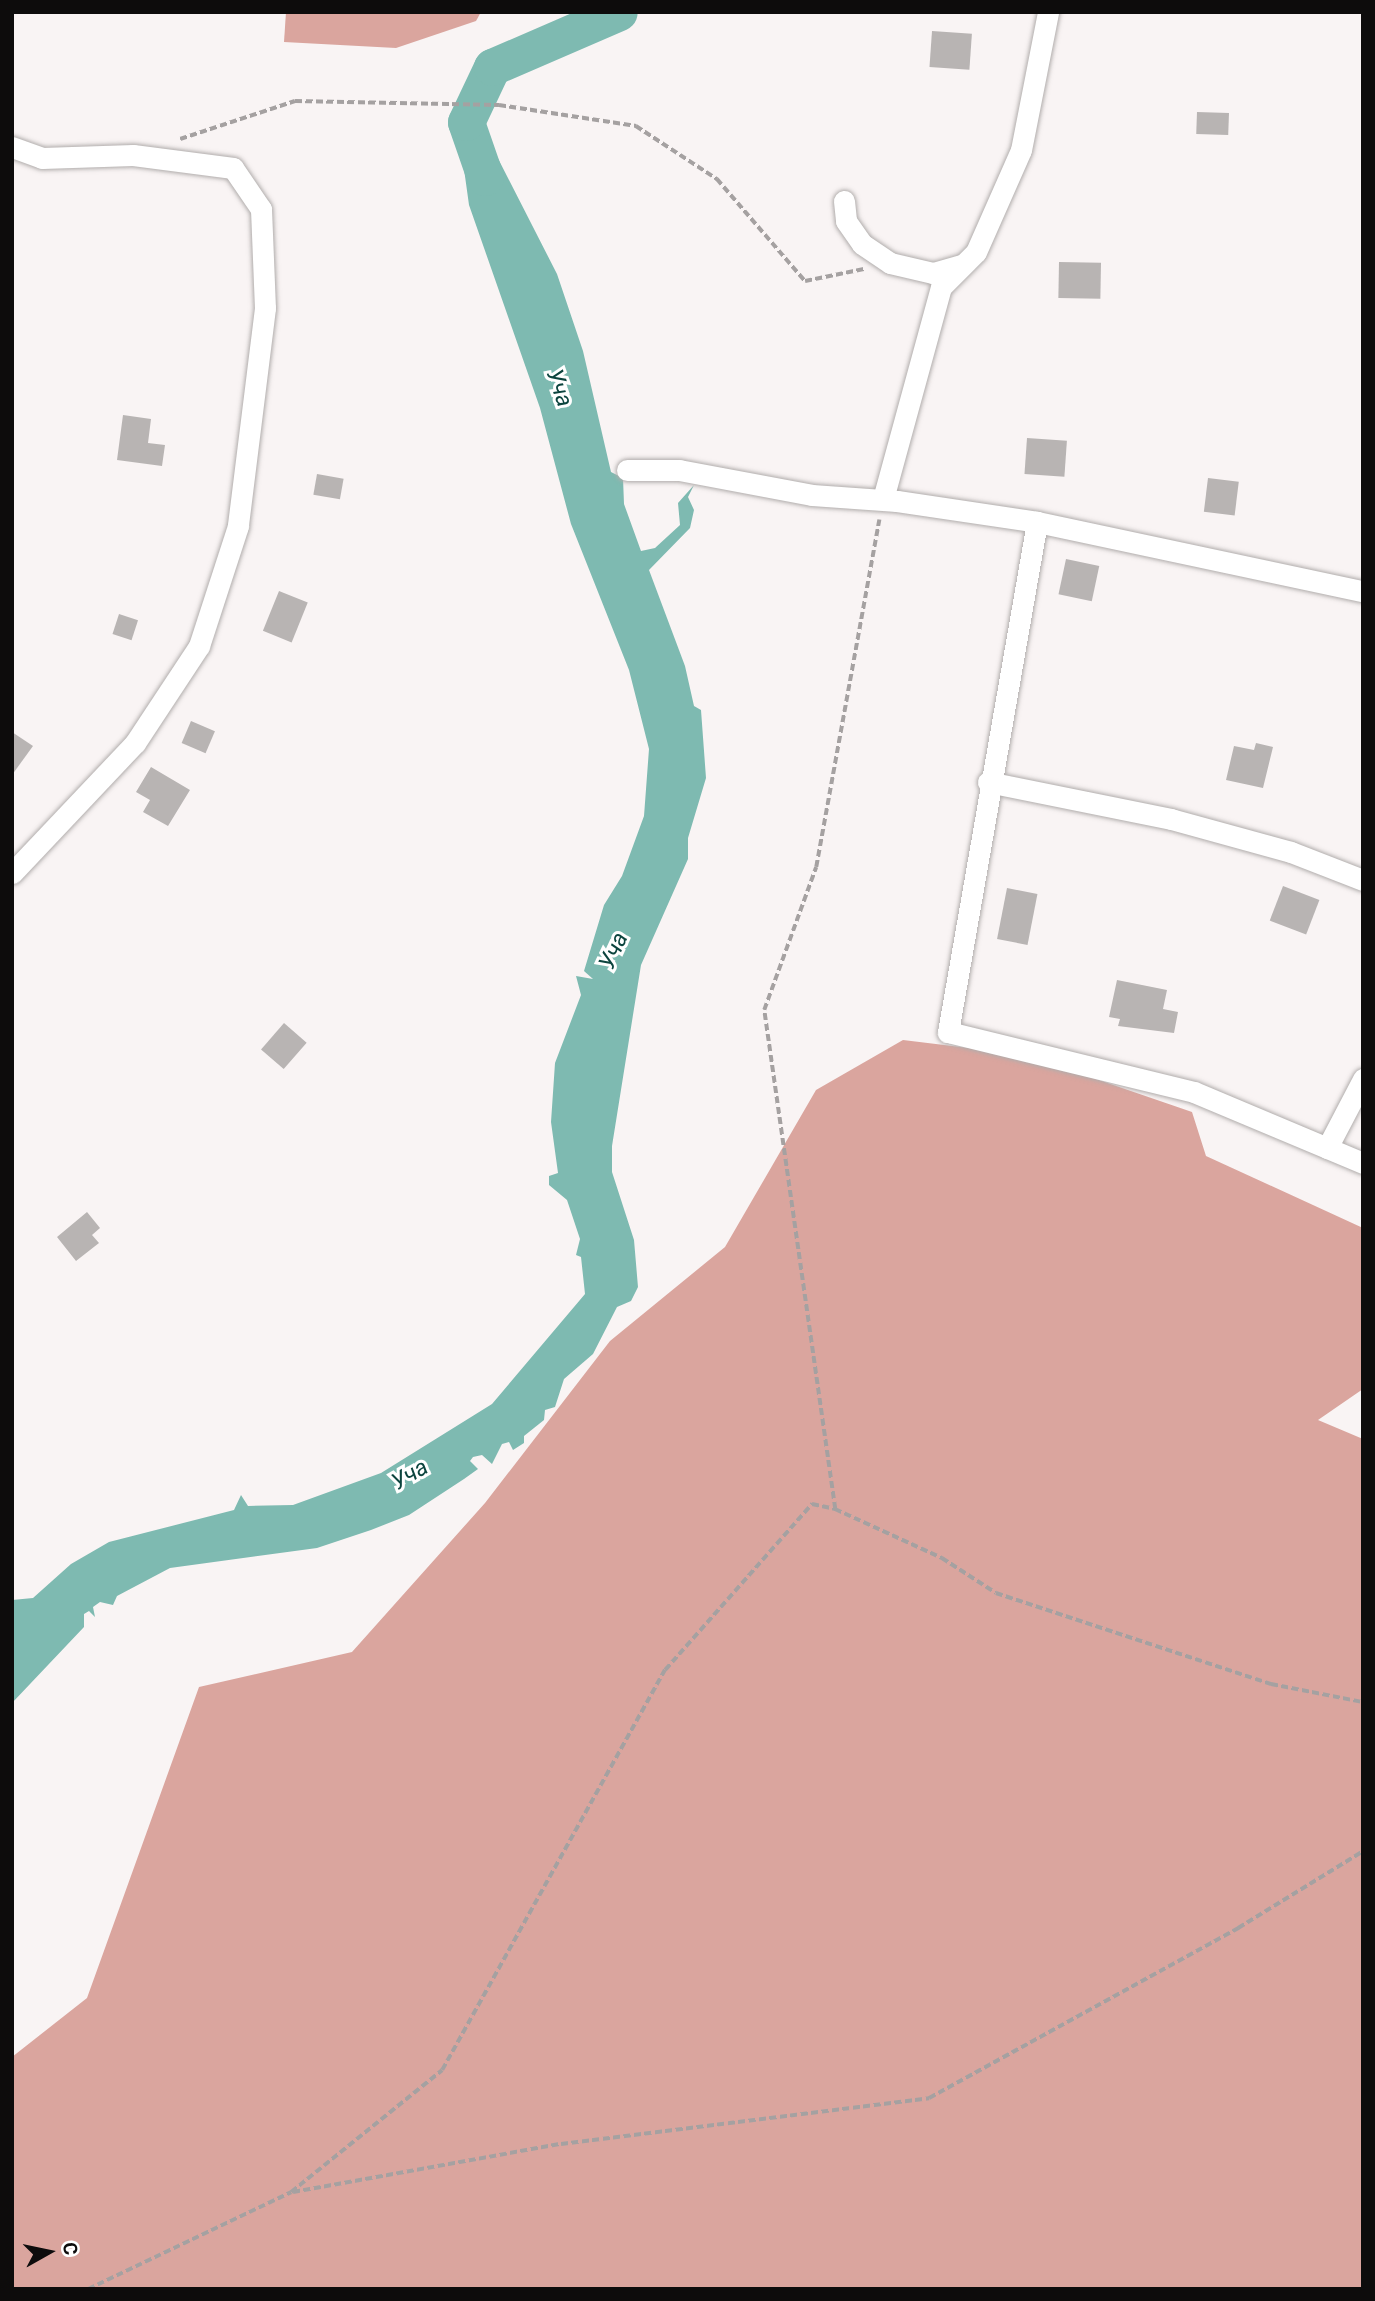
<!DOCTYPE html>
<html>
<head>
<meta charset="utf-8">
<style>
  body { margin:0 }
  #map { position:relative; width:1375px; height:2301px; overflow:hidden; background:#f9f4f4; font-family:Roboto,sans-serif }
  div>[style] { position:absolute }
  .forest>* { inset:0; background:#daa59e }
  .water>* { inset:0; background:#7ebab1 }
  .river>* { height:37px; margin:-18.5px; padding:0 18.5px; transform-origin:18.5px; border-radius:18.5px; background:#7ebab1 }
  .building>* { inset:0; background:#b8b4b3; transform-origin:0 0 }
  .path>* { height:3.5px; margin-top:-1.75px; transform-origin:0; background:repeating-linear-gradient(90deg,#a5a1a1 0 7px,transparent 0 10.5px) }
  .roads { filter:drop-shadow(0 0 2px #b1adac) drop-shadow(0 0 2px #b1adac) }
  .minor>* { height:21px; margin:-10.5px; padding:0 10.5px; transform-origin:10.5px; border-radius:10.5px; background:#fff }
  span { translate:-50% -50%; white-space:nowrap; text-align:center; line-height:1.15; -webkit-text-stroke:6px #fff; paint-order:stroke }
  .water-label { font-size:23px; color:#0c443e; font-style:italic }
  .frame { position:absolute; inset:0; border:14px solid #0d0c0c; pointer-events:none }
  .north { position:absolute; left:14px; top:2217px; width:70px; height:70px; -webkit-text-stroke:5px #fff; paint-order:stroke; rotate:81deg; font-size:19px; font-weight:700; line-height:28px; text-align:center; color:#0d0c0c }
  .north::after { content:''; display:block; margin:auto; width:24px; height:32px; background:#0d0c0c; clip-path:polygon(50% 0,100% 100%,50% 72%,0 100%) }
</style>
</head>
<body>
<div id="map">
  <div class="forest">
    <i style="clip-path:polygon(286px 12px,481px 12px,476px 21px,396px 48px,284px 42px)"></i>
    <i style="clip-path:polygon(903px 1040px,1026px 1055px,1192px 1112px,1206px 1156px,1363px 1228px,1363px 1389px,1318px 1420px,1363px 1439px,1363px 2289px,12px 2289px,12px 2057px,87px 1998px,199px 1687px,352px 1652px,485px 1503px,610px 1341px,725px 1247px,816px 1090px)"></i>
  </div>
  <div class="water">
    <i style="clip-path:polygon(484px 131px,557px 274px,583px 351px,611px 472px,623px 478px,624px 504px,641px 551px,655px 548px,680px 525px,678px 503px,694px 485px,688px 497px,694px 510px,690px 528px,649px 570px,685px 666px,694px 706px,701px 710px,706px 778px,688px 838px,688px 859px,641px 965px,612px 1146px,612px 1172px,634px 1240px,638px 1287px,631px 1301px,617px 1307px,593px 1354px,564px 1379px,555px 1407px,545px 1410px,544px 1420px,524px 1436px,524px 1443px,513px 1450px,509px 1442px,502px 1444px,492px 1464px,482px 1455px,473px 1457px,470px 1461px,478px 1469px,464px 1479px,409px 1515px,371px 1530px,317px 1548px,170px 1568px,117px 1596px,113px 1605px,100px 1602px,93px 1607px,95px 1617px,89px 1611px,84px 1614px,84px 1627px,12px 1703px,12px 1600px,33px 1598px,71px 1564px,109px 1542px,234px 1510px,241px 1495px,248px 1506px,293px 1505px,381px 1473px,492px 1404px,585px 1294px,581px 1257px,576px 1255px,580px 1239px,567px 1200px,549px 1185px,549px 1176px,558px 1173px,551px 1122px,555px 1063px,581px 995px,576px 976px,593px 979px,584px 971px,604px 905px,622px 876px,644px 816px,649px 749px,629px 670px,571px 524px,540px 408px,469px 205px,459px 133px)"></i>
  </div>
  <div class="river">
    <i style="left:485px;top:177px;width:58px;rotate:-109.1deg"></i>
    <i style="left:466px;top:122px;width:61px;rotate:-64.7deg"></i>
    <i style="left:492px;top:67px;width:138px;rotate:-23.4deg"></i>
  </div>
  <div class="building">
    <i style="left:932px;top:31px;width:40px;height:36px;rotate:4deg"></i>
    <i style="left:1197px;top:112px;width:32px;height:22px;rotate:2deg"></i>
    <i style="left:1059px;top:262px;width:42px;height:36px;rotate:1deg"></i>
    <i style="clip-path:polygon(123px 415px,151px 419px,148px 443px,165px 445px,162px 466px,117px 460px)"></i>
    <i style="left:1027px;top:438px;width:40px;height:36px;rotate:4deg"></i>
    <i style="left:317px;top:474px;width:27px;height:21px;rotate:10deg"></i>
    <i style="left:1208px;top:478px;width:31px;height:34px;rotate:7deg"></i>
    <i style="left:1066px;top:559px;width:34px;height:36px;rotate:12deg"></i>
    <i style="left:279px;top:591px;width:31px;height:43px;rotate:22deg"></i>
    <i style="left:119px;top:614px;width:20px;height:21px;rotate:18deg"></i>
    <i style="left:191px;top:721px;width:26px;height:24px;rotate:23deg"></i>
    <i style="clip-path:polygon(12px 732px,33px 746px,12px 775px)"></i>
    <i style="clip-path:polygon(1256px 743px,1273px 747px,1263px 788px,1226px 780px,1234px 746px,1254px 750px)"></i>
    <i style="clip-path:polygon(151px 767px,190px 790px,168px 826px,143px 812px,150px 800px,136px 792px)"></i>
    <i style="left:1283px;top:886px;width:39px;height:37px;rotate:21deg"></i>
    <i style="left:1007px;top:888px;width:31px;height:52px;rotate:11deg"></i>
    <i style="clip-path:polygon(1117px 980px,1167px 990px,1163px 1009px,1178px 1012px,1174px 1033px,1118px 1026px,1120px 1019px,1109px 1017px)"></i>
    <i style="left:284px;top:1023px;width:30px;height:35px;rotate:41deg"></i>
    <i style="clip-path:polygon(87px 1212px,100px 1228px,92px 1235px,99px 1243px,76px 1261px,57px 1237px)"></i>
  </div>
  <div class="path">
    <i style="left:180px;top:139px;width:121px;rotate:-18.3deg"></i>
    <i style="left:295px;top:101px;width:204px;rotate:1.1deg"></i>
    <i style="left:499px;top:105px;width:139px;rotate:8.7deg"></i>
    <i style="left:636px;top:126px;width:97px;rotate:33.2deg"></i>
    <i style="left:717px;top:179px;width:135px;rotate:49.2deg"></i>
    <i style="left:805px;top:281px;width:60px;rotate:-11.5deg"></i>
    <i style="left:835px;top:1509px;width:504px;rotate:-98.1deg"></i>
    <i style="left:764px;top:1010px;width:152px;rotate:-70deg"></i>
    <i style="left:816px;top:867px;width:353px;rotate:-79.7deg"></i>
    <i style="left:293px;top:2192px;width:272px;rotate:-10.2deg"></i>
    <i style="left:561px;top:2144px;width:371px;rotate:-7.1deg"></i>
    <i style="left:929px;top:2098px;width:353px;rotate:-28.8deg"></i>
    <i style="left:1238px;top:1928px;width:147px;rotate:-31.6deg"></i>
    <i style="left:88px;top:2289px;width:225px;rotate:-25.5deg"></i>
    <i style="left:291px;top:2192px;width:194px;rotate:-38.9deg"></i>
    <i style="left:442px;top:2070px;width:458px;rotate:-60.9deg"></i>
    <i style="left:665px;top:1670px;width:222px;rotate:-48.5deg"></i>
    <i style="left:812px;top:1504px;width:24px;rotate:12deg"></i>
    <i style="left:835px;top:1509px;width:118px;rotate:24.6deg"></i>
    <i style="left:942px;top:1558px;width:64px;rotate:32.9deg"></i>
    <i style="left:996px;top:1593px;width:290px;rotate:18.3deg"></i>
    <i style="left:1271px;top:1684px;width:94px;rotate:11.1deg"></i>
  </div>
  <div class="roads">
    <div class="minor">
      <i style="left:12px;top:147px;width:32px;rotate:20deg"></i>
      <i style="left:42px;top:158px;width:91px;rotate:-1.9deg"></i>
      <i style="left:133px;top:155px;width:101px;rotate:7.4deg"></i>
      <i style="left:233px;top:168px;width:50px;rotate:55.7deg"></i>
      <i style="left:261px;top:209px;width:99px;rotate:87.7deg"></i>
      <i style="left:265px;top:308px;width:220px;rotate:97.1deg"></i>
      <i style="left:238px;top:526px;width:126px;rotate:108deg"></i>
      <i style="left:199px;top:646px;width:116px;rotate:123.4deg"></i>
      <i style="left:135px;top:743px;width:179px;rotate:133.4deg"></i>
      <i style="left:844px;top:201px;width:20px;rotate:84deg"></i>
      <i style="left:846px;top:221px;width:28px;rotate:55deg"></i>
      <i style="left:862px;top:244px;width:34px;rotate:34deg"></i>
      <i style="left:890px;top:263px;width:44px;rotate:13.1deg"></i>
      <i style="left:933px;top:273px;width:29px;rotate:-16deg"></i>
      <i style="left:627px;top:470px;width:52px"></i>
      <i style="left:679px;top:470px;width:135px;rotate:10.6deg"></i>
      <i style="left:812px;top:495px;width:85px;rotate:4deg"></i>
      <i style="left:897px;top:501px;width:142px;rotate:8.5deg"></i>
      <i style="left:1037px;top:522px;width:333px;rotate:12deg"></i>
      <i style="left:883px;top:499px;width:220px;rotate:-74.7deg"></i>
      <i style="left:941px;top:287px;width:49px;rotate:-45deg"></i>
      <i style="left:976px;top:252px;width:111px;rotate:-66.2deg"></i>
      <i style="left:1021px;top:150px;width:141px;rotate:-78.9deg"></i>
      <i style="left:1037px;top:522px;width:518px;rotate:99.9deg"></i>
      <i style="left:948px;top:1032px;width:253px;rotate:13.7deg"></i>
      <i style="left:1194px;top:1092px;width:183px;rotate:22.8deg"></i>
      <i style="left:988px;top:782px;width:187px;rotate:11.4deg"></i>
      <i style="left:1171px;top:819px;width:124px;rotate:15.4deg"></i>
      <i style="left:1291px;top:852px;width:77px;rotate:21.3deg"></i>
      <i style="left:1327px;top:1148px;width:78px;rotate:-62.4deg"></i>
    </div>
  </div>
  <div class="water-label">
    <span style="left:559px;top:388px;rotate:71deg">Уча</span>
    <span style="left:614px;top:951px;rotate:-65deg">Уча</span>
    <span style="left:410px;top:1475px;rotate:-30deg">Уча</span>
  </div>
  <div class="frame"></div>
  <div class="north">С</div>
</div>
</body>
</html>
